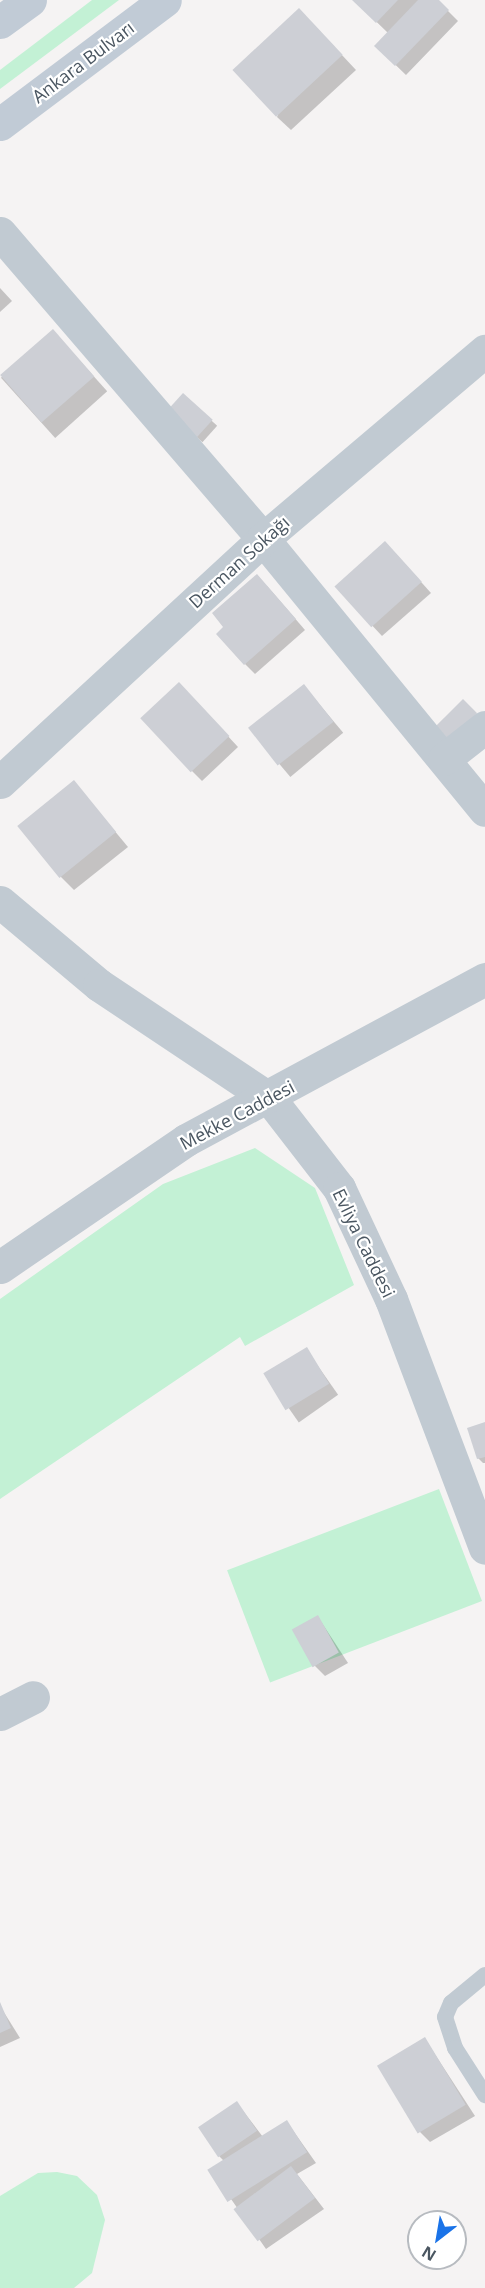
<!DOCTYPE html>
<html>
<head>
<meta charset="utf-8">
<style>
  body { margin:0 }
  #map { position:relative; width:485px; height:2288px; overflow:hidden; background:#f5f3f3; font-family:"Open Sans",sans-serif }
  div>[style] { position:absolute }
  .green>* { inset:0; background:#c3f1d5; transform-origin:0 0 }
  .shadow>* { inset:0; background:#0003; transform-origin:0 0 }
  .building>* { inset:0; background:#cdcfd5; transform-origin:0 0 }
  .service>* { height:16px; margin:-8px; padding:0 8px; transform-origin:8px; border-radius:8px; background:#c1cad2 }
  .minor>* { height:33px; margin:-16.5px; padding:0 16.5px; transform-origin:16.5px; border-radius:16.5px; background:#c1cad2 }
  .tertiary>* { height:33px; margin:-16.5px; padding:0 16.5px; transform-origin:16.5px; border-radius:16.5px; background:#c1cad2 }
  .secondary>* { height:33px; margin:-16.5px; padding:0 16.5px; transform-origin:16.5px; border-radius:16.5px; background:#c1cbd6 }
  span { translate:-50% -50%; white-space:nowrap; text-align:center; line-height:1.15; -webkit-text-stroke:4.5px #fff; paint-order:stroke }
  .street-label { font-size:18px; color:#4a5661 }
  .north { position:absolute; left:407px; top:2210px; width:60px; height:60px; box-sizing:border-box; background:#fff; border:2px solid #b7bbc0; border-radius:50%; rotate:211deg; font-size:16px; font-weight:700; line-height:24px; text-align:center; color:#4a5661 }
  .north::after { content:''; display:block; margin:auto; width:21px; height:27px; background:#1a73e8; clip-path:polygon(50% 0,100% 100%,50% 72%,0 100%) }
</style>
</head>
<body>
<div id="map">
  <div class="green">
    <i style="clip-path:polygon(92px 0,119px 0,0 89px,0 70px)"></i>
    <i style="clip-path:polygon(255px 1148px,315px 1188px,354px 1285px,245px 1346px,240px 1337px,0 1499px,0 1299px,163px 1184px)"></i>
    <i style="left:439px;top:1489px;width:120px;height:227px;rotate:69deg"></i>
    <i style="clip-path:polygon(57px 2172px,77px 2176px,97px 2195px,105px 2220px,92px 2273px,74px 2288px,0 2288px,0 2196px,38px 2173px)"></i>
  </div>
  <div class="shadow">
    <i style="clip-path:polygon(354px 0,437px 0,458px 21px,406px 75px,376px 46px,388px 33px)"></i>
    <i style="clip-path:polygon(312px 23px,356px 70px,291px 130px,277px 117px)"></i>
    <i style="clip-path:polygon(0 288px,12px 301px,0 312px)"></i>
    <i style="left:53px;top:331px;width:81px;height:70px;rotate:48deg"></i>
    <i style="left:183px;top:395px;width:46px;height:22px;rotate:42deg"></i>
    <i style="clip-path:polygon(395px 553px,431px 593px,382px 636px,336px 587px)"></i>
    <i style="clip-path:polygon(267px 586px,305px 630px,255px 674px,245px 664px)"></i>
    <i style="left:304px;top:686px;width:61px;height:69px;rotate:50deg"></i>
    <i style="clip-path:polygon(189px 694px,238px 747px,202px 781px,192px 771px)"></i>
    <i style="clip-path:polygon(74px 782px,128px 847px,74px 890px,61px 877px)"></i>
    <i style="left:306px;top:1349px;width:56px;height:48px;rotate:55deg"></i>
    <i style="clip-path:polygon(485px 1424px,485px 1463px,483px 1463px,478px 1458px)"></i>
    <i style="clip-path:polygon(318px 1617px,348px 1663px,325px 1676px,315px 1666px)"></i>
    <i style="clip-path:polygon(0 2006px,20px 2038px,0 2047px)"></i>
    <i style="clip-path:polygon(425px 2039px,475px 2116px,430px 2142px,420px 2132px)"></i>
    <i style="clip-path:polygon(237px 2103px,263px 2137px,287px 2122px,316px 2163px,297px 2174px,324px 2209px,266px 2249px,210px 2169px,224px 2161px,219px 2156px)"></i>
  </div>
  <div class="building">
    <i style="clip-path:polygon(352px 0,398px 0,376px 23px)"></i>
    <i style="clip-path:polygon(418px 0,439px 0,449px 10px,395px 66px,374px 46px)"></i>
    <i style="left:299px;top:8px;width:64px;height:91px;rotate:47deg"></i>
    <i style="left:53px;top:329px;width:63px;height:70px;rotate:49deg"></i>
    <i style="left:183px;top:393px;width:40px;height:25px;rotate:42deg"></i>
    <i style="left:385px;top:541px;width:55px;height:68px;rotate:48deg"></i>
    <i style="clip-path:polygon(257px 574px,296px 619px,244px 665px,216px 634px,223px 627px,212px 613px)"></i>
    <i style="left:179px;top:682px;width:74px;height:53px;rotate:47deg"></i>
    <i style="left:304px;top:684px;width:48px;height:71px;rotate:52deg"></i>
    <i style="left:463px;top:699px;width:20px;height:40px;rotate:45deg"></i>
    <i style="left:74px;top:780px;width:67px;height:73px;rotate:51deg"></i>
    <i style="left:307px;top:1347px;width:43px;height:51px;rotate:59deg"></i>
    <i style="clip-path:polygon(485px 1422px,485px 1457px,477px 1459px,467px 1428px)"></i>
    <i style="left:318px;top:1615px;width:43px;height:30px;rotate:61deg"></i>
    <i style="clip-path:polygon(0 2002px,11px 2028px,0 2033px)"></i>
    <i style="left:425px;top:2037px;width:79px;height:56px;rotate:59deg"></i>
    <i style="left:237px;top:2101px;width:36px;height:47px;rotate:56deg"></i>
    <i style="left:287px;top:2120px;width:38px;height:94px;rotate:58deg"></i>
    <i style="left:291px;top:2166px;width:40px;height:72px;rotate:53deg"></i>
  </div>
  <div class="service">
    <i style="left:485px;top:1975px;width:44px;rotate:140.5deg"></i>
    <i style="left:451px;top:2003px;width:15px;rotate:113deg"></i>
    <i style="left:445px;top:2017px;width:33px;rotate:72deg"></i>
    <i style="left:455px;top:2048px;width:56px;rotate:57.4deg"></i>
  </div>
  <div class="minor">
    <i style="left:0;top:233px;width:403px;rotate:49.3deg"></i>
    <i style="left:263px;top:539px;width:350px;rotate:50.7deg"></i>
    <i style="left:444px;top:759px;width:52px;rotate:-38deg"></i>
    <i style="left:0;top:782px;width:358px;rotate:-42.7deg"></i>
    <i style="left:263px;top:539px;width:291px;rotate:-40.3deg"></i>
    <i style="left:0;top:1714px;width:37px;rotate:-27deg"></i>
  </div>
  <div class="tertiary">
    <i style="left:0;top:902px;width:129px;rotate:40deg"></i>
    <i style="left:99px;top:985px;width:206px;rotate:33.7deg"></i>
    <i style="left:270px;top:1099px;width:113px;rotate:52.2deg"></i>
    <i style="left:339px;top:1188px;width:123px;rotate:64.9deg"></i>
    <i style="left:391px;top:1299px;width:266px;rotate:69.3deg"></i>
    <i style="left:0;top:1267px;width:225px;rotate:-34.3deg"></i>
    <i style="left:186px;top:1140px;width:340px;rotate:-28.3deg"></i>
  </div>
  <div class="secondary">
    <i style="left:0;top:22px;width:37px;rotate:-36deg"></i>
    <i style="left:0;top:124px;width:206px;rotate:-36.9deg"></i>
  </div>
  <div class="street-label">
    <span style="left:83px;top:62px;rotate:-37deg">Ankara Bulvarı</span>
    <span style="left:239px;top:562px;rotate:-42deg">Derman Sokağı</span>
    <span style="left:237px;top:1115px;rotate:-28deg">Mekke Caddesi</span>
    <span style="left:364px;top:1243px;rotate:64deg">Evliya Caddesi</span>
  </div>
  <div class="north">N</div>
</div>
</body>
</html>
